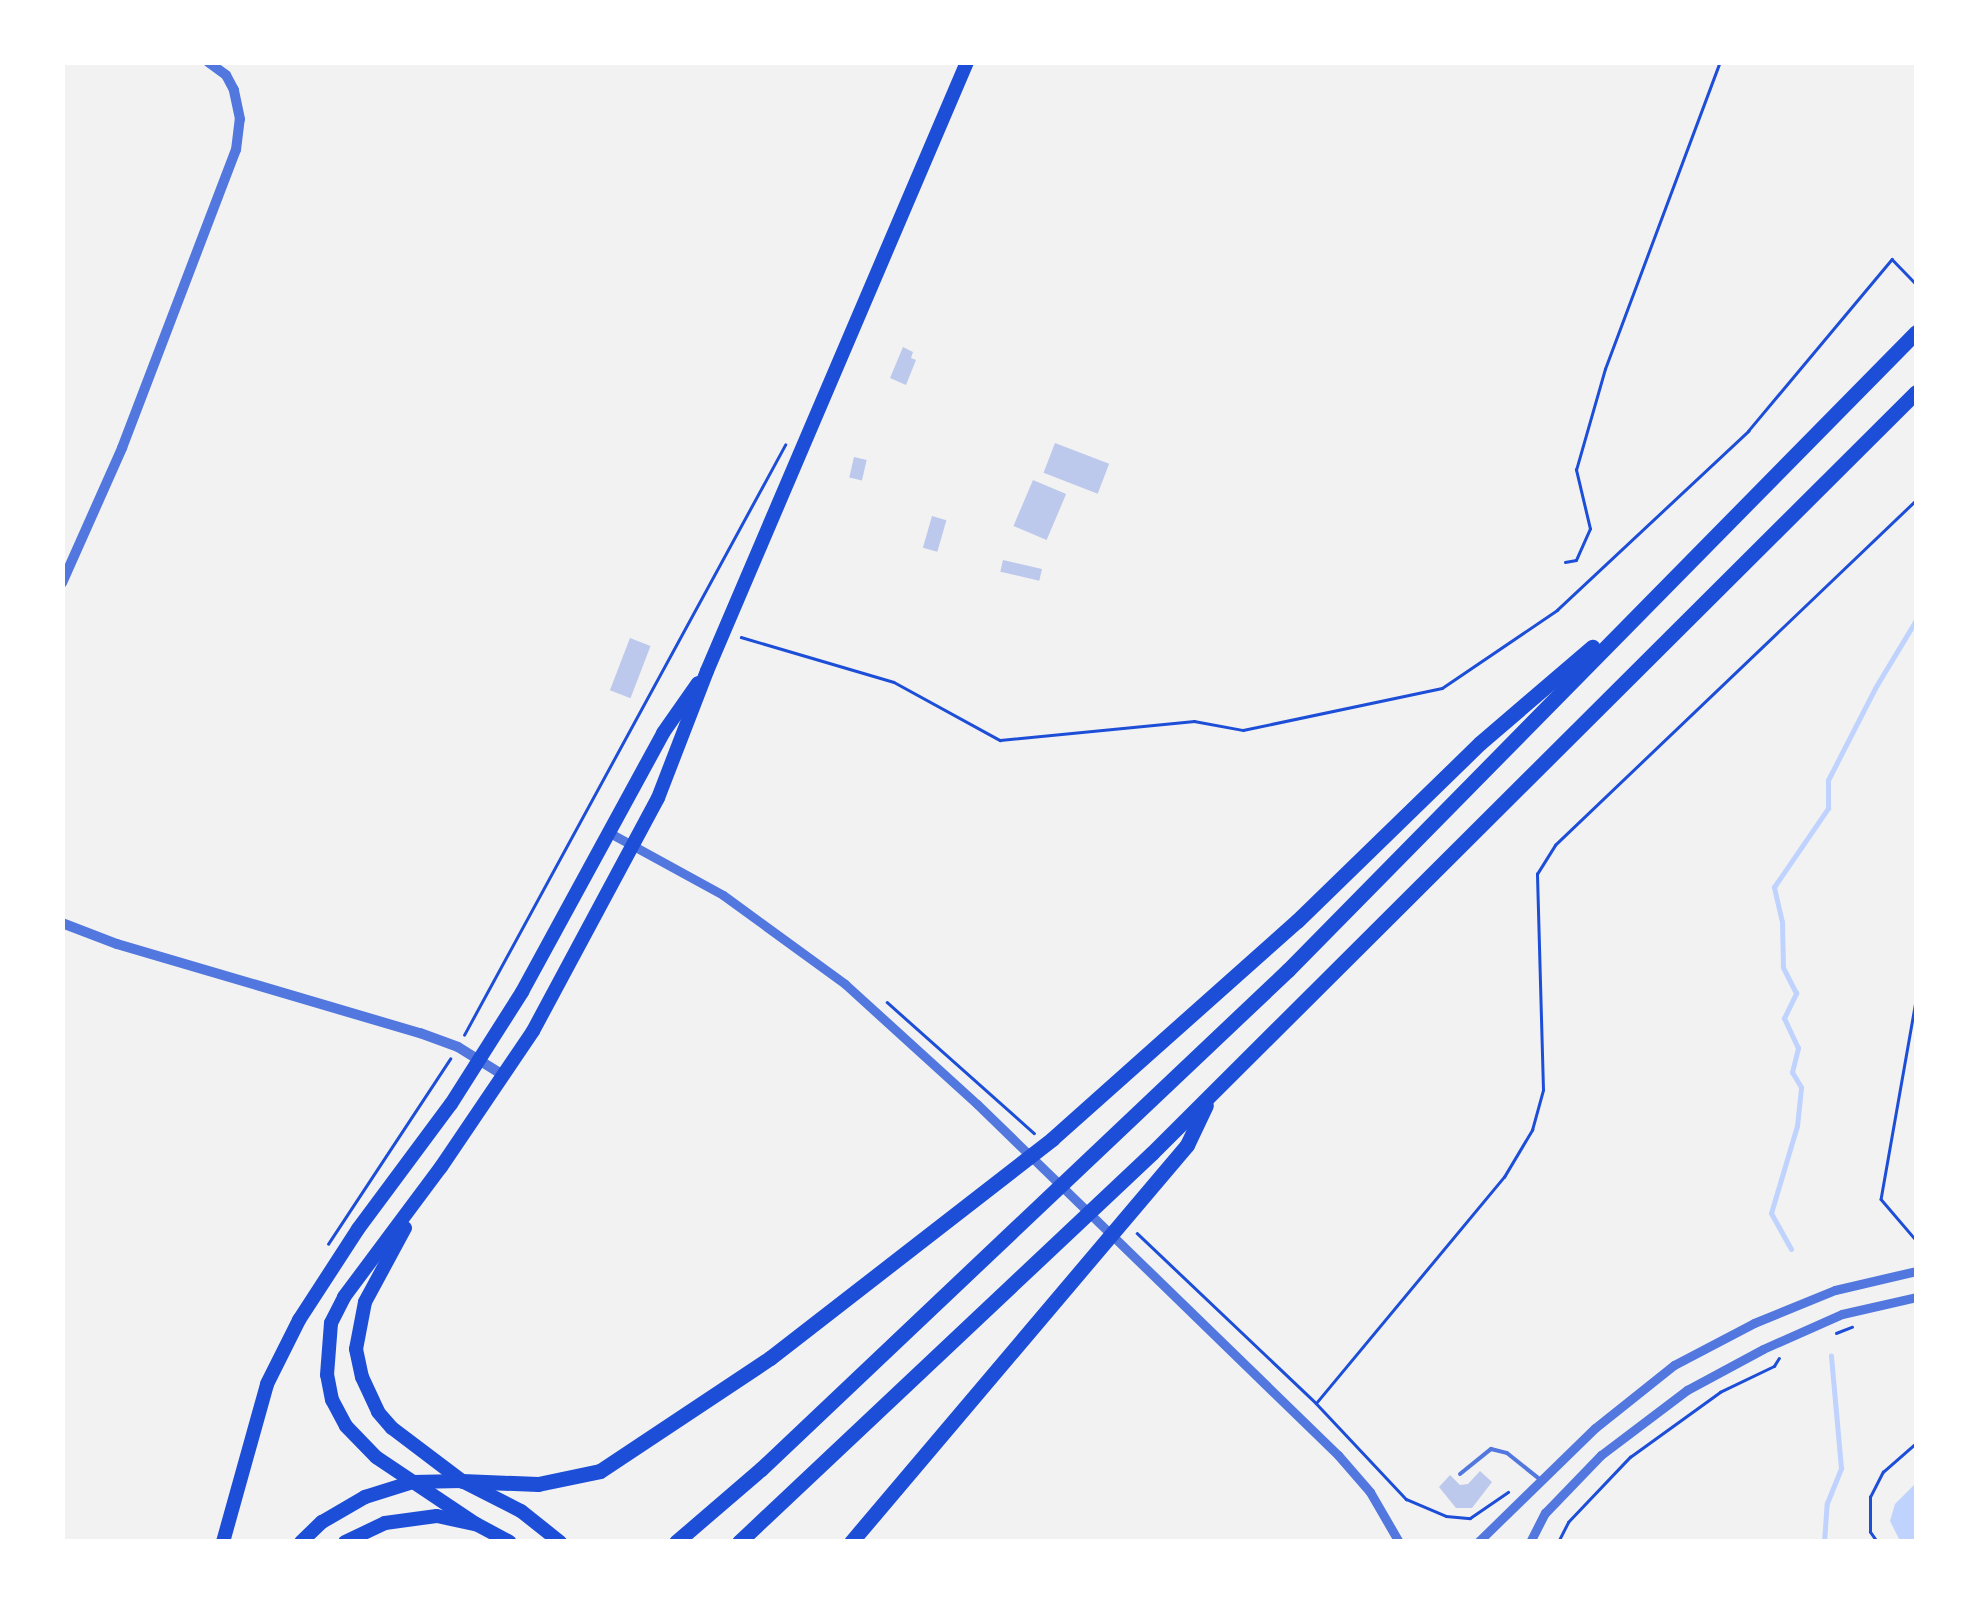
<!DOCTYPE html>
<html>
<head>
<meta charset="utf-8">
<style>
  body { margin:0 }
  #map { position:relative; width:1979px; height:1604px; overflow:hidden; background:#f2f2f2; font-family:"Source Serif 4",serif }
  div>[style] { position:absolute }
  .water>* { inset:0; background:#bfd3fe }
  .stream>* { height:5px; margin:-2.5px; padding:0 2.5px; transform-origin:2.5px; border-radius:2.5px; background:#bfd3fe }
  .building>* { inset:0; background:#bdc9ec; transform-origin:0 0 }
  .path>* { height:2.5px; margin:-1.25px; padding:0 1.25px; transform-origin:1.25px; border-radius:1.25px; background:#1d4ed8 }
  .service>* { height:4px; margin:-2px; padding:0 2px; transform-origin:2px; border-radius:2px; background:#5277de }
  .minor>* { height:9px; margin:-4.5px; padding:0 4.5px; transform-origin:4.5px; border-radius:4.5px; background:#5277de }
  .tertiary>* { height:10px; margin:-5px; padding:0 5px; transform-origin:5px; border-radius:5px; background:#5277de }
  .primary>* { height:14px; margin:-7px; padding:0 7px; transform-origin:7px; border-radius:7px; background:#1d4ed8 }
  .trunk>* { height:14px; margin:-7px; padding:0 7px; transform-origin:7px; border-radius:7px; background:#1d4ed8 }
  .motorway>* { height:15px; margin:-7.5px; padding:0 7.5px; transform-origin:7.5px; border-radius:7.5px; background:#1d4ed8 }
  span { translate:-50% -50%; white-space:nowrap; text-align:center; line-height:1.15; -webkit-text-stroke:10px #fff; paint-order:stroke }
  .frame { position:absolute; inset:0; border:65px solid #fff; pointer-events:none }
</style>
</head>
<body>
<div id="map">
  <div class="water">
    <i style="clip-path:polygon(1916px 1483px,1916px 1541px,1900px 1541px,1890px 1521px,1895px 1504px)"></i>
  </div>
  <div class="stream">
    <i style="left:1791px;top:1249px;width:41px;rotate:-119.1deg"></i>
    <i style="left:1771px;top:1213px;width:91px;rotate:-73.4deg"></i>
    <i style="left:1797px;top:1126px;width:39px;rotate:-84deg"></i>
    <i style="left:1801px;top:1087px;width:17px;rotate:-121deg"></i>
    <i style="left:1792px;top:1072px;width:25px;rotate:-76deg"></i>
    <i style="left:1798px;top:1048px;width:33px;rotate:-115deg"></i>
    <i style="left:1784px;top:1018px;width:28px;rotate:-64deg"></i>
    <i style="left:1796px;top:993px;width:29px;rotate:-117deg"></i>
    <i style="left:1783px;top:967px;width:45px;rotate:-91.3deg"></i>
    <i style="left:1782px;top:922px;width:36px;rotate:-103deg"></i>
    <i style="left:1774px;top:887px;width:96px;rotate:-55.6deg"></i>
    <i style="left:1828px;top:808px;width:28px;rotate:-90deg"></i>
    <i style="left:1828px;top:780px;width:103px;rotate:-62.9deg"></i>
    <i style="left:1875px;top:688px;width:79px;rotate:-58.9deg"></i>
    <i style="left:1824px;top:1542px;width:39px;rotate:-86deg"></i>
    <i style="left:1827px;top:1503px;width:38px;rotate:-68deg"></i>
    <i style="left:1841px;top:1468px;width:113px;rotate:-95.1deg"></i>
  </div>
  <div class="building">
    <i style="clip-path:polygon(903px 347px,913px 352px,911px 358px,916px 360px,906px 385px,890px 378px)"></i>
    <i style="left:1055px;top:443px;width:58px;height:32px;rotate:21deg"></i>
    <i style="left:854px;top:457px;width:13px;height:21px;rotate:13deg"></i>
    <i style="left:1033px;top:480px;width:36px;height:50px;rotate:23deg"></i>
    <i style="left:932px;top:516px;width:15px;height:33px;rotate:16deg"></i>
    <i style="left:1003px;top:560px;width:40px;height:12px;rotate:13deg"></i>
    <i style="left:630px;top:638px;width:22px;height:56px;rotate:21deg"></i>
    <i style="clip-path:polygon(1480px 1471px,1492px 1482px,1472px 1508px,1456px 1508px,1439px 1487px,1450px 1475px,1460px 1485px,1468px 1484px)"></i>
  </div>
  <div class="path">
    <i style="left:1565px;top:562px;width:11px;rotate:-10deg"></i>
    <i style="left:1576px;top:560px;width:34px;rotate:-66deg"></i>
    <i style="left:1590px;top:529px;width:61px;rotate:-103.3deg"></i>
    <i style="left:1576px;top:470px;width:105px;rotate:-74deg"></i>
    <i style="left:1605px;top:369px;width:328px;rotate:-69.5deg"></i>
    <i style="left:741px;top:637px;width:159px;rotate:16.4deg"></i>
    <i style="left:894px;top:682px;width:121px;rotate:28.7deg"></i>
    <i style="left:1000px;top:740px;width:195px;rotate:-5.6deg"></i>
    <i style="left:1194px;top:721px;width:50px;rotate:10.4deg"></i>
    <i style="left:1243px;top:730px;width:203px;rotate:-11.9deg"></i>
    <i style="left:1442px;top:688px;width:139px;rotate:-34.1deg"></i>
    <i style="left:1557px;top:610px;width:262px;rotate:-43.1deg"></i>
    <i style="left:1748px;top:431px;width:224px;rotate:-50.1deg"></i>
    <i style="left:1892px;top:259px;width:35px;rotate:46deg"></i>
    <i style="left:1916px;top:1001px;width:201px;rotate:100deg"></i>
    <i style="left:1881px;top:1199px;width:54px;rotate:49.5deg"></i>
    <i style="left:887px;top:1002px;width:197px;rotate:41.7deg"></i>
    <i style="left:464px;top:1035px;width:672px;rotate:-61.45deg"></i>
    <i style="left:1137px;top:1233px;width:247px;rotate:43.5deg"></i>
    <i style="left:1316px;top:1403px;width:132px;rotate:46.8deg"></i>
    <i style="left:1406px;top:1499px;width:43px;rotate:23deg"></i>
    <i style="left:1446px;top:1516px;width:24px;rotate:5deg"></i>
    <i style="left:1470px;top:1518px;width:46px;rotate:-34.4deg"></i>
    <i style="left:328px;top:1244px;width:222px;rotate:-56.6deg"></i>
    <i style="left:1836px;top:1333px;width:17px;rotate:-21deg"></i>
    <i style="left:1317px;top:1402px;width:293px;rotate:-50.3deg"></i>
    <i style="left:1504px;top:1177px;width:55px;rotate:-59.2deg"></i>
    <i style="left:1532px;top:1130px;width:41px;rotate:-74.6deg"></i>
    <i style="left:1543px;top:1090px;width:216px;rotate:-91.6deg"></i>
    <i style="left:1537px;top:874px;width:34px;rotate:-58deg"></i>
    <i style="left:1555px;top:845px;width:499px;rotate:-43.7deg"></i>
    <i style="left:1558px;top:1542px;width:22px;rotate:-63deg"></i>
    <i style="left:1568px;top:1522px;width:90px;rotate:-46.4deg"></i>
    <i style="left:1630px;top:1457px;width:111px;rotate:-35.8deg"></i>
    <i style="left:1720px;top:1392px;width:60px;rotate:-25.7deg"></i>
    <i style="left:1774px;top:1366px;width:9px;rotate:-58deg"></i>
    <i style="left:1877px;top:1542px;width:12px;rotate:-125deg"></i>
    <i style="left:1870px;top:1532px;width:35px;rotate:-90deg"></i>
    <i style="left:1870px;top:1497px;width:28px;rotate:-63deg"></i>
    <i style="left:1883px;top:1472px;width:44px;rotate:-41.3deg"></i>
  </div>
  <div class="service">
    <i style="left:1460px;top:1474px;width:40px;rotate:-39deg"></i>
    <i style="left:1491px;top:1449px;width:16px;rotate:14deg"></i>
    <i style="left:1507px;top:1453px;width:45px;rotate:38.7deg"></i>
  </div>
  <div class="minor">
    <i style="left:608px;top:832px;width:131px;rotate:28.7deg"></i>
    <i style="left:723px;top:895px;width:151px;rotate:36.1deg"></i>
    <i style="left:845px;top:984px;width:178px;rotate:42.3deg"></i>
    <i style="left:977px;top:1104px;width:504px;rotate:44.2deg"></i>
    <i style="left:1338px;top:1455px;width:49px;rotate:49.1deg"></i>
    <i style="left:1370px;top:1492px;width:58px;rotate:59.9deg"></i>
    <i style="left:1478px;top:1542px;width:163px;rotate:-44.3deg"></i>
    <i style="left:1595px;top:1428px;width:101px;rotate:-38.6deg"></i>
    <i style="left:1674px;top:1365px;width:90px;rotate:-27.7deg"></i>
    <i style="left:1754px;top:1323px;width:87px;rotate:-22.2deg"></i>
    <i style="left:1835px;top:1290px;width:83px;rotate:-13.2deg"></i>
    <i style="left:1530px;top:1542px;width:33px;rotate:-63deg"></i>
    <i style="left:1545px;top:1513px;width:81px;rotate:-46deg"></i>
    <i style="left:1601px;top:1455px;width:108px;rotate:-37.1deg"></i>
    <i style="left:1687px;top:1390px;width:86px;rotate:-28.3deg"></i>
    <i style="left:1763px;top:1349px;width:86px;rotate:-23.9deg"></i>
    <i style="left:1842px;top:1314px;width:76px;rotate:-12.9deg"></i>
  </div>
  <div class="tertiary">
    <i style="left:62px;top:583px;width:148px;rotate:-66deg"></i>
    <i style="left:122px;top:448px;width:319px;rotate:-69.1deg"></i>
    <i style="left:236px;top:150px;width:31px;rotate:-83deg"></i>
    <i style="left:240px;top:119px;width:30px;rotate:-102deg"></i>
    <i style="left:234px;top:90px;width:17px;rotate:-118deg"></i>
    <i style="left:226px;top:75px;width:22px;rotate:-144deg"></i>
    <i style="left:62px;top:923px;width:59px;rotate:20.9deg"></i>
    <i style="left:117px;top:944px;width:316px;rotate:16.4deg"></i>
    <i style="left:420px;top:1033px;width:40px;rotate:20.2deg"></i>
    <i style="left:458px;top:1047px;width:53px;rotate:31.9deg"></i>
  </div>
  <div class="primary">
    <i style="left:405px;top:1228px;width:84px;rotate:118.4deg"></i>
    <i style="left:365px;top:1302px;width:48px;rotate:100.8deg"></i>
    <i style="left:356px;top:1349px;width:29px;rotate:78deg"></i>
    <i style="left:362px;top:1377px;width:38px;rotate:65deg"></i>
    <i style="left:378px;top:1412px;width:21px;rotate:49deg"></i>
    <i style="left:392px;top:1428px;width:88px;rotate:37.1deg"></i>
    <i style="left:476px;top:1524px;width:120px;rotate:-146.2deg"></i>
    <i style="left:376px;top:1457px;width:43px;rotate:-134.1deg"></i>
    <i style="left:346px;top:1426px;width:30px;rotate:-118deg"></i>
    <i style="left:332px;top:1400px;width:25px;rotate:-101deg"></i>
    <i style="left:327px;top:1375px;width:52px;rotate:-85.6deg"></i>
    <i style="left:331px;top:1323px;width:29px;rotate:-63deg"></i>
    <i style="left:344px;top:1297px;width:162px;rotate:-53.3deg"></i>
    <i style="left:441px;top:1167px;width:164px;rotate:-55.9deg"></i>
    <i style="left:533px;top:1031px;width:264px;rotate:-61.8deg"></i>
    <i style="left:658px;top:798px;width:136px;rotate:-68.9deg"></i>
    <i style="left:707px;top:671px;width:662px;rotate:-66.88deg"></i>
    <i style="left:223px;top:1542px;width:164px;rotate:-74.4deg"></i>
    <i style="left:267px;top:1384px;width:72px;rotate:-63.4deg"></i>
    <i style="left:299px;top:1320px;width:108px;rotate:-57deg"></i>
    <i style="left:358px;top:1229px;width:156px;rotate:-53.4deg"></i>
    <i style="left:451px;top:1104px;width:133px;rotate:-57.6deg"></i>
    <i style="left:522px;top:992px;width:295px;rotate:-61.4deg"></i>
    <i style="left:663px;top:733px;width:61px;rotate:-55deg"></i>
  </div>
  <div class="trunk">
    <i style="left:301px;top:1542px;width:29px;rotate:-44deg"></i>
    <i style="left:322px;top:1522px;width:50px;rotate:-30.2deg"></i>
    <i style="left:365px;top:1497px;width:50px;rotate:-17.4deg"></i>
    <i style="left:413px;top:1482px;width:49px;rotate:-1.2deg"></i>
    <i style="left:462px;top:1481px;width:66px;rotate:27deg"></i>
    <i style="left:521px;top:1511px;width:50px;rotate:38.5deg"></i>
    <i style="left:345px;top:1542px;width:44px;rotate:-25.4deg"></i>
    <i style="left:385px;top:1523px;width:52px;rotate:-7.7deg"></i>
    <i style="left:437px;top:1516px;width:40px;rotate:12deg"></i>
    <i style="left:476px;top:1524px;width:38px;rotate:28deg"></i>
  </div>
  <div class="motorway">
    <i style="left:462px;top:1481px;width:76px;rotate:2.3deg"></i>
    <i style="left:538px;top:1484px;width:63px;rotate:-11.8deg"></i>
    <i style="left:600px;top:1471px;width:204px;rotate:-33.6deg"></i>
    <i style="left:770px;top:1358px;width:357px;rotate:-37.8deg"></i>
    <i style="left:1052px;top:1139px;width:328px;rotate:-41.7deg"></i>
    <i style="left:1297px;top:921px;width:255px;rotate:-44.2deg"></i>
    <i style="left:1480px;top:743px;width:148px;rotate:-40.6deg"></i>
    <i style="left:676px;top:1542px;width:112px;rotate:-40.7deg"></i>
    <i style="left:761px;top:1469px;width:726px;rotate:-43.44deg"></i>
    <i style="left:1288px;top:970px;width:895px;rotate:-45.45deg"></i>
    <i style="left:739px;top:1542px;width:567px;rotate:-43.29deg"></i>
    <i style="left:1152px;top:1153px;width:1078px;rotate:-44.89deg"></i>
    <i style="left:851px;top:1542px;width:520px;rotate:-49.76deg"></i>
    <i style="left:1187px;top:1145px;width:44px;rotate:-64.6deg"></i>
  </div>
  <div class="frame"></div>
</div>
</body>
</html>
